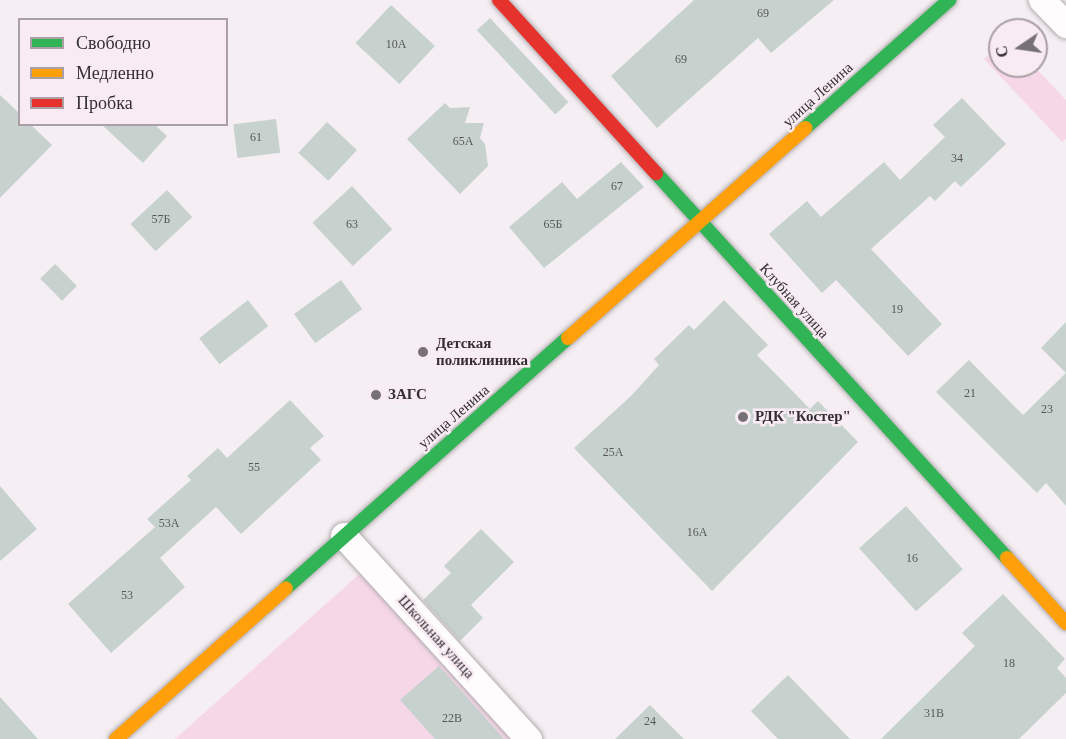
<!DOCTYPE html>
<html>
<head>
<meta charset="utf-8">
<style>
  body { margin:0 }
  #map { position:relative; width:1066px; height:739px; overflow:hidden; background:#f5eef2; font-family:"Times New Roman",serif }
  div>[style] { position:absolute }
  .green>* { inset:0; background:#f6d7e8 }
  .building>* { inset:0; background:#c7d2cf; transform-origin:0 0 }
  .roads { filter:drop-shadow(0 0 2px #b1acaf) drop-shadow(0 0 2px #b1acaf) }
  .street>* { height:26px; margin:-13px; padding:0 13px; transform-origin:13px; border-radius:13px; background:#fefcfd }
  .fast>* { height:14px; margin:-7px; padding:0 7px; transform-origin:7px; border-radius:7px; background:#30b455 }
  .slow>* { height:14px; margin:-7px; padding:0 7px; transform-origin:7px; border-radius:7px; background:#ff9f0a }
  .jam>* { height:14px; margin:-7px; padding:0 7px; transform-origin:7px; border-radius:7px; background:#e5322d }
  .dots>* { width:16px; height:16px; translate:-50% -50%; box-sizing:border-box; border:3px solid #f8ebf2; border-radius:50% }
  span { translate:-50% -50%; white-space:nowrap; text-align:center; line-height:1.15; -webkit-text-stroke:5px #f8ebf2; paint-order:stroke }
  .number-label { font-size:12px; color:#585758 }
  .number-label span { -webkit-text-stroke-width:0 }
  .street-label { font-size:15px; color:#332e31 }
  .poi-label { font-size:15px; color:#332e31; font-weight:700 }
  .left { translate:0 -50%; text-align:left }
  .legend { position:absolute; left:18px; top:18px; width:210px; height:108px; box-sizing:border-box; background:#f8ebf2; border:2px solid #a99fa5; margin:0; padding:8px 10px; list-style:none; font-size:18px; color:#332e31 }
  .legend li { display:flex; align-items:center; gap:12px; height:30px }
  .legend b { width:30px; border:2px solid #a99fa5 }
  .north { position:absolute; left:988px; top:18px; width:60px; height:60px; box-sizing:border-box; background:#f8ebf2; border:2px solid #a99fa5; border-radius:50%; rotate:257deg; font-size:16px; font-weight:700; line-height:24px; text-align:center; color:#332e31 }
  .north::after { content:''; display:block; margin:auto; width:21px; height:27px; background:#777175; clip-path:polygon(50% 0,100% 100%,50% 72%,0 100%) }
</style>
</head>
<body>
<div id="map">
  <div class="green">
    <i style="clip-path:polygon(1000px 44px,1000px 66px,1034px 66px,1066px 100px,1066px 139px,1062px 142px,984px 59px)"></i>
    <i style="clip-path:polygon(365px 569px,516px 739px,175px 739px)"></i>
  </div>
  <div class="building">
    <i style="clip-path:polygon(694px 0,834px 0,771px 53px,758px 38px,657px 128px,611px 76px)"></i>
    <i style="left:391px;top:5px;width:60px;height:52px;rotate:43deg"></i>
    <i style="left:490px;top:18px;width:115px;height:18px;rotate:47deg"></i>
    <i style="clip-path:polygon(0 95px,20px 114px,20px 124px,30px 124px,52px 145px,0 198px)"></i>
    <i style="clip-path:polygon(962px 98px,1006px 144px,961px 187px,955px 181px,935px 201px,930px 196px,871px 249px,942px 324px,908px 356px,836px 280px,822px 293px,769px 234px,807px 201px,821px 217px,884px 162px,900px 180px,945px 137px,933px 125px)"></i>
    <i style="clip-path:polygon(445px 103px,450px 108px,470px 107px,465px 123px,484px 123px,480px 138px,485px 144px,488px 166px,460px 194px,407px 139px)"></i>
    <i style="left:276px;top:119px;width:34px;height:43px;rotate:83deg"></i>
    <i style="left:327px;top:122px;width:41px;height:42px;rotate:43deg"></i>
    <i style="clip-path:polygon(101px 124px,154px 124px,167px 136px,143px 163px)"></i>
    <i style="clip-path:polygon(621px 162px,644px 187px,544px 268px,509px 227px,562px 182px,577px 199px)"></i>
    <i style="left:352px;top:186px;width:59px;height:54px;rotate:47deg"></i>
    <i style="left:167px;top:190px;width:37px;height:50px;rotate:47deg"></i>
    <i style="left:55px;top:264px;width:31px;height:21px;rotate:45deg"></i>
    <i style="left:341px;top:280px;width:36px;height:58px;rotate:54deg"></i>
    <i style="left:248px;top:300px;width:33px;height:62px;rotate:52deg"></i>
    <i style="clip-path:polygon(724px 300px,768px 345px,757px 355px,810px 409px,818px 401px,858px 442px,712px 591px,574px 448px,631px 396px,659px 365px,654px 359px,689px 325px,694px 330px)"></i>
    <i style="clip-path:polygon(1066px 322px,1066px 506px,1046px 483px,1037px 493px,936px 392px,969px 360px,1023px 415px,1066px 373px,1041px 348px)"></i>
    <i style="clip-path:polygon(290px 400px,324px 436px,310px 448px,321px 460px,241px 534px,216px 507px,160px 558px,185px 587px,111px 653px,68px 604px,155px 527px,147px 519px,191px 480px,187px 476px,218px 448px,227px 458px)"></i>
    <i style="clip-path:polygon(0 486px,37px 529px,0 561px)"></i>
    <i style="left:906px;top:506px;width:85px;height:63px;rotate:48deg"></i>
    <i style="clip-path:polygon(481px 529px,514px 562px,471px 605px,483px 618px,460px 641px,423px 600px,451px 573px,444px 566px)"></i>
    <i style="clip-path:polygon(1003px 594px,1065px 659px,1057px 668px,1066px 678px,1066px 693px,1019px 739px,881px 739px,975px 646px,962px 633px)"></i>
    <i style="clip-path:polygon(439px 666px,504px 739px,435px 739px,400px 700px)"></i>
    <i style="clip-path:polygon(788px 675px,850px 739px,778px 739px,751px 711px)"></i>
    <i style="clip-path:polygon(0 697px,38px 739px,0 739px)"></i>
    <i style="clip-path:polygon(650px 705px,684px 739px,615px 739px)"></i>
  </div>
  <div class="roads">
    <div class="street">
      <i style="left:1042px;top:0;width:35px;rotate:46deg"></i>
      <i style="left:344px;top:536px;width:275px;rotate:47.7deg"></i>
    </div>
    <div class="fast">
      <i style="left:805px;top:128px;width:193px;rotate:-41.6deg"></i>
      <i style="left:656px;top:173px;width:521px;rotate:47.64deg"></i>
      <i style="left:286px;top:588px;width:377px;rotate:-41.6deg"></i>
    </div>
    <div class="slow">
      <i style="left:568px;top:338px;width:317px;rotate:-41.5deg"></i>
      <i style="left:1007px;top:558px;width:88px;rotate:47.8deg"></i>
      <i style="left:116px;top:739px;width:227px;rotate:-41.6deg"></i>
    </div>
    <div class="jam">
      <i style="left:499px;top:0;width:234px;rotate:47.8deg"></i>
    </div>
  </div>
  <div class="dots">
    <i style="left:423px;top:352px;background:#777175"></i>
    <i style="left:376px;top:395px;background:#777175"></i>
    <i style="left:743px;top:417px;background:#777175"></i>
  </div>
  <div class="number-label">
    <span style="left:763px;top:14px">69</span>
    <span style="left:396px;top:45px">10А</span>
    <span style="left:681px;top:60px">69</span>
    <span style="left:256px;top:138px">61</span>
    <span style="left:463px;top:142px">65А</span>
    <span style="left:957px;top:159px">34</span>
    <span style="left:617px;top:187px">67</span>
    <span style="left:161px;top:220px">57Б</span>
    <span style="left:352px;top:225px">63</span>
    <span style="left:553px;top:225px">65Б</span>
    <span style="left:897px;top:310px">19</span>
    <span style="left:970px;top:394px">21</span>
    <span style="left:1047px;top:410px">23</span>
    <span style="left:613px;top:453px">25А</span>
    <span style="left:254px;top:468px">55</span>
    <span style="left:169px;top:524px">53А</span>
    <span style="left:697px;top:533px">16А</span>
    <span style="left:912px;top:559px">16</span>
    <span style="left:127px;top:596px">53</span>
    <span style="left:1009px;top:664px">18</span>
    <span style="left:934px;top:714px">31В</span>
    <span style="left:452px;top:719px">22В</span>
    <span style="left:650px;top:722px">24</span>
  </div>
  <div class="street-label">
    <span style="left:818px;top:95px;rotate:-42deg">улица Ленина</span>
    <span style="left:794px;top:301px;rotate:48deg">Клубная улица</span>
    <span style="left:454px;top:417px;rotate:-41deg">улица Ленина</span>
    <span style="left:436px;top:637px;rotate:48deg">Школьная улица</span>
  </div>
  <div class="poi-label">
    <span class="left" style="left:436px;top:352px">Детская<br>поликлиника</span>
    <span class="left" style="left:388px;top:395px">ЗАГС</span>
    <span class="left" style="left:755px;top:417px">РДК "Костер"</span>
  </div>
  <ul class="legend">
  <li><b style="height:8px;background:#30b455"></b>Свободно</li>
  <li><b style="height:8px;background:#ff9f0a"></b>Медленно</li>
  <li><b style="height:8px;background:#e5322d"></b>Пробка</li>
  </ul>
  <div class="north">С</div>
</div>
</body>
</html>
